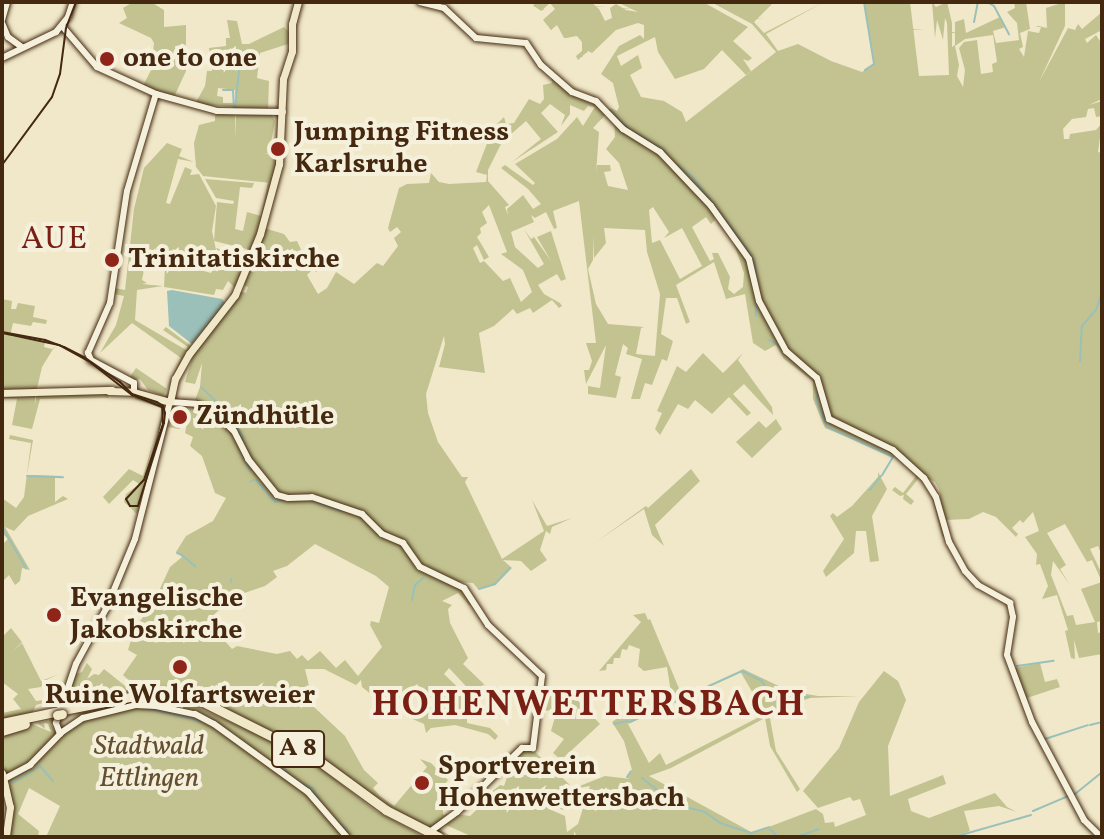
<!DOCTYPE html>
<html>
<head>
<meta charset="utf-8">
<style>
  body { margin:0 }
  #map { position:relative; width:1104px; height:839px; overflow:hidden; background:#f0e8c9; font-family:Vollkorn,serif }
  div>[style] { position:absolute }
  .green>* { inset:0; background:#c2c391 }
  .water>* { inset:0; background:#9ac0b9 }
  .stream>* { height:2px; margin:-1px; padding:0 1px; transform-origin:1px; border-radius:1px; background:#9ac0b9 }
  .roads { filter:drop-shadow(0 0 2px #44280f) drop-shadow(0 0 2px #44280f) }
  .secondary>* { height:6px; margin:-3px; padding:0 3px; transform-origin:3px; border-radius:3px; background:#f5f0dc }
  .primary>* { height:7px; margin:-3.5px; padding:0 3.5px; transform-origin:3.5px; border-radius:3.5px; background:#f0e8c9 }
  .highway>* { height:9px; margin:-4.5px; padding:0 4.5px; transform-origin:4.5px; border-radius:4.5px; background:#f0e8c9 }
  .tram>* { height:2px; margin:-1px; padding:0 1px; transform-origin:1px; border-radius:1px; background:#44280f }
  .bridges { filter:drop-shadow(0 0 2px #44280f) drop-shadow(0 0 2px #44280f) }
  .highway-bridge>* { height:9px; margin:-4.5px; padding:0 4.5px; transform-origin:4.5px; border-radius:4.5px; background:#f0e8c9 }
  .dots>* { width:22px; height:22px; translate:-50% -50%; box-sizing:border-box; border:4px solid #f5f0dc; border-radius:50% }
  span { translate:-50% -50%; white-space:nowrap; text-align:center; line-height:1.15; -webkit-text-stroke:8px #f5f0dc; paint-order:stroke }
  .shield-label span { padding:2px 6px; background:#f5f0dc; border:2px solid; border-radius:6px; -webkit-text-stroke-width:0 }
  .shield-label { font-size:26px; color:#44280f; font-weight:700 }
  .poi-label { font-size:28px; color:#44280f; font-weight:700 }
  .left { translate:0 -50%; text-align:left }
  .park-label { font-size:28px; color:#644f30; font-style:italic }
  .quarter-label { font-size:32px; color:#7a1f14; letter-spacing:2px }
  .district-label { font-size:36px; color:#7a1f14; font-weight:700; letter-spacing:2px }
  .frame { position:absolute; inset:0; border:4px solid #44280f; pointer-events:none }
</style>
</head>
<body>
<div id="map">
  <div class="green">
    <i style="clip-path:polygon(133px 2px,151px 2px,164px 10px,164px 27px,186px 25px,186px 71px,175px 95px,184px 101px,143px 86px,151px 70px,154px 43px,151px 38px,119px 23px,127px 18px,123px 8px)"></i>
    <i style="clip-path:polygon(evenodd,536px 2px,591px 2px,599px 9px,605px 21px,612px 18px,610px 8px,616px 4px,626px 10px,638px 12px,617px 2px,703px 2px,748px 27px,733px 41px,752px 58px,748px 61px,743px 59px,751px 71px,746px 75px,722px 50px,704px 69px,675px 79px,658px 52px,655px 37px,617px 56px,621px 66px,638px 55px,642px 68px,630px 75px,641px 97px,664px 101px,682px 112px,686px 122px,776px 52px,752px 24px,711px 2px,774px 2px,754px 22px,764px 33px,824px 2px,766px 34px,778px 51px,798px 44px,831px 61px,862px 72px,874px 64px,864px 2px,910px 2px,919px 76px,949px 75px,947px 23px,945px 18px,943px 40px,937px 20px,935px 38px,932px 2px,936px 7px,947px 2px,952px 23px,952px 47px,955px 45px,955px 22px,964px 19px,966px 33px,1000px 17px,1006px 27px,993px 31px,996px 43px,1019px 40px,1017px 23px,1007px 12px,1015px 8px,1014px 2px,1026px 2px,1030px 29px,1020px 33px,1023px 47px,1019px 49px,1024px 57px,1028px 31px,1039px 33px,1041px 27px,1035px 27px,1039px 26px,1047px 28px,1046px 8px,1065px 2px,1065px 26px,1039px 82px,1068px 28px,1075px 30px,1078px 24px,1082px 29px,1102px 12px,1102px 30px,1085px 39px,1087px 43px,1096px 35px,1102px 44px,1102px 99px,1089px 105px,1102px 101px,1102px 116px,1096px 117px,1094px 108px,1088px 109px,1086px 117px,1072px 119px,1063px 129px,1064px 139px,1069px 139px,1070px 134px,1096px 130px,1102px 123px,1098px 152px,1102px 153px,1102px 556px,1098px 546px,1090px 549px,1102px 574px,1102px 621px,1097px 622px,1098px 633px,1102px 632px,1102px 654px,1079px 658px,1074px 640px,1075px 659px,1071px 658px,1065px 631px,1068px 630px,1057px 595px,1042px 599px,1048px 586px,1040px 564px,1036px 565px,1037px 554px,1025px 537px,1039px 531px,1033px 512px,1023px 523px,1020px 520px,1012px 528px,1018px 534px,1016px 537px,996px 517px,983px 512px,969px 519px,944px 520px,939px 489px,935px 482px,917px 473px,932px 490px,945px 538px,942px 536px,932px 496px,922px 480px,919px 478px,906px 494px,914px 501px,911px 505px,903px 499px,904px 495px,900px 496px,892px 490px,895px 487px,903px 493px,916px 476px,907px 465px,897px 457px,825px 428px,813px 399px,813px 381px,784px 359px,776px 345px,765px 351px,753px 343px,745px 294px,726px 299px,714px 262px,676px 285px,690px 322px,686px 324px,677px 298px,666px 298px,661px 334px,673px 341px,667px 361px,662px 359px,652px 385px,645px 383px,640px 399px,631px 399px,642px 359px,626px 354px,628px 348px,623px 344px,615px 375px,621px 377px,616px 398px,588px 394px,588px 386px,600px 388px,606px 345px,586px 384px,584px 370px,589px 370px,592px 361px,586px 343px,596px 343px,579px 201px,553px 211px,557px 228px,554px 229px,546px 212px,535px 218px,531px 215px,534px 222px,511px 232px,515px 247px,538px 268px,544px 264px,524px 229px,531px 239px,534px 237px,551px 261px,537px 237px,551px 231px,566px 279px,561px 281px,557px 274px,538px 285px,544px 294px,560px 303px,562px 306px,559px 308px,552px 300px,533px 313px,530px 308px,517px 314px,513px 309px,494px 326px,479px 333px,485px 373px,439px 367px,445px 344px,444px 336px,426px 394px,428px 413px,438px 442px,462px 477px,468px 477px,465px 482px,502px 559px,544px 531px,532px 500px,547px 526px,572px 518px,552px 527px,550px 534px,546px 531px,540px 550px,547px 560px,531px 571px,521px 561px,503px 560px,512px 568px,495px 585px,478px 589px,473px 583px,459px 582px,456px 585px,472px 603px,470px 606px,458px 593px,442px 601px,452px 605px,448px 609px,450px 623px,468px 658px,463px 664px,487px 687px,477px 698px,449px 668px,444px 674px,473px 702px,467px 709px,467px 723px,490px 728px,498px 736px,495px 740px,488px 734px,455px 725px,431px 728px,426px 733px,424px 724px,408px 717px,429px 701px,417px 684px,387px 707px,362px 687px,361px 680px,356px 685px,324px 669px,305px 669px,314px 707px,345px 736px,364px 770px,378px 783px,373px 788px,380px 796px,394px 806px,427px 767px,420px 759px,431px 763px,448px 780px,443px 787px,443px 815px,454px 813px,430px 830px,230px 711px,141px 692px,123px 675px,137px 655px,128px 650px,135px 627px,152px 606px,170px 567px,182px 557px,176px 552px,186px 536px,213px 521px,226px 498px,215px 493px,202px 456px,190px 446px,193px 437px,185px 433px,187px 423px,179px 429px,168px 427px,160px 441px,172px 405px,193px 405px,200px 387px,202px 363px,195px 384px,185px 382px,193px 356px,190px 353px,239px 291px,246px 293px,248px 287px,241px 284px,249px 266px,257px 268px,261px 257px,253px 254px,264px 228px,284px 234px,290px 242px,297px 241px,304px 256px,312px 255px,336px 269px,320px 268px,316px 272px,313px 269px,307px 275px,318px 294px,327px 288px,336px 272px,354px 284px,377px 263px,383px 266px,398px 246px,394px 238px,401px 232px,397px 227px,390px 232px,388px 228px,399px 188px,407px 184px,429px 183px,431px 173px,439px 182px,449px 184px,486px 182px,487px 175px,476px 172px,493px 128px,504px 117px,506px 124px,514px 123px,529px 99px,540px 104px,544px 99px,543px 85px,552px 83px,551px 74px,570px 91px,590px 99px,606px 114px,593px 128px,599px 132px,596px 174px,597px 165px,610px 165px,611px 171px,604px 172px,608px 186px,628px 190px,619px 163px,606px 149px,615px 137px,614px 118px,608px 112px,611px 108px,617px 111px,619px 107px,613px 83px,601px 74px,619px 46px,640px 35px,644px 39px,644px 25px,638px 23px,616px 30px,592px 53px,588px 51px,578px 60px,576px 56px,582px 51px,582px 42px,577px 36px,564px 38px,557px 25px,551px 30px,543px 20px,555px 9px,550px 3px,541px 11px,533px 5px,536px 2px,993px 35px,997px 62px,992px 64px,993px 72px,981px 74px,977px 40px,964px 42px,959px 48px,965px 70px,963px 87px,957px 76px,959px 65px,955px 46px,965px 39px,993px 35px,536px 2px,550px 104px,565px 115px,561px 126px,570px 114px,570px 105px,584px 111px,588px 106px,595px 107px,583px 126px,577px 117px,557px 139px,515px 164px,535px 183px,533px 185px,505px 165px,501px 168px,528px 189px,541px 204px,533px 209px,523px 195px,507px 209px,508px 215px,505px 207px,509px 205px,488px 181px,488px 170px,502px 142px,526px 121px,541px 139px,512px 162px,558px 132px,541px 113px,550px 104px,536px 2px,489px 205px,507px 252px,501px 254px,523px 270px,532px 292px,521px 302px,510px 278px,503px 281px,484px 261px,480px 263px,473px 248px,477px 245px,484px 260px,489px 257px,477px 237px,481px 233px,480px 228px,487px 223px,482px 212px,489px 205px,536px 2px,653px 207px,669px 232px,664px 238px,682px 228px,702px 266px,680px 279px,660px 240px,652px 243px,649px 210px,653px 207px,536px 2px,712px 209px,733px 241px,744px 273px,743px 287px,734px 294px,728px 289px,730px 277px,718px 253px,712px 253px,714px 259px,710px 261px,692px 227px,706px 217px,711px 224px,715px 220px,712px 209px,536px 2px,604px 228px,645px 230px,647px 252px,660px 294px,655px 356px,636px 354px,641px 328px,644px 327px,608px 324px,596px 304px,588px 269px,593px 260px,594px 235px,594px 258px,606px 243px,604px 228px,536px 2px,1065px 524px,1087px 562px,1092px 560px,1102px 582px,1081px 589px,1095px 622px,1076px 625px,1073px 615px,1067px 616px,1051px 575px,1053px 561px,1070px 585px,1060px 569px,1066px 565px,1047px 533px,1065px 524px,536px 2px,315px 544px,376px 576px,389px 587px,379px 623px,371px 621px,370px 625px,382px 647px,358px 676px,345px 660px,336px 668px,320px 651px,308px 661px,302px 655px,297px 659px,290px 651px,277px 654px,237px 646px,232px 649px,222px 638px,219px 629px,224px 626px,213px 616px,230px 598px,265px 586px,277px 577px,273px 571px,287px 566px,315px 544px)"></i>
    <i style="clip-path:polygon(227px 20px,237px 21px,242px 44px,249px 44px,284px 27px,290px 33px,288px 44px,260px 53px,257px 78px,269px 81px,268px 110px,236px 109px,235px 90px,218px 88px,217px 96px,223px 97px,223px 103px,233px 103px,234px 107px,195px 104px,205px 86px,207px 71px,212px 71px,211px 62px,218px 61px,211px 61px,209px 48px,226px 46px,226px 38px,230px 38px)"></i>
    <i style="clip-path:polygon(215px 113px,235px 115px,235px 138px,236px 115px,272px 115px,275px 121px,269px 153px,264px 153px,278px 155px,271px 183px,203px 176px,196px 167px,194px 143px,199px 125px,215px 121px)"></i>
    <i style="clip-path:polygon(167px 143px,182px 149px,179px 156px,194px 162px,178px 159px,166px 203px,170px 204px,185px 167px,192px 170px,190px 175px,199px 174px,216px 206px,212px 231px,216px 250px,194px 253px,194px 266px,186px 266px,211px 273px,215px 266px,227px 268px,216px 248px,249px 257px,243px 270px,234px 269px,242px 274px,235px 288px,228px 281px,223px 290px,216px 289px,214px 295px,164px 287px,165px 266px,161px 266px,162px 271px,144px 270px,142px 280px,147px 283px,142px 284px,163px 286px,137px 290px,135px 320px,186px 350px,188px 347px,163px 330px,166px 327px,191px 346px,163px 396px,148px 390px,140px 379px,132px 381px,130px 377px,136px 368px,167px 389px,181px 358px,132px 323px,100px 353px,116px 325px,124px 296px,114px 294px,113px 303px,119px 254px,115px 288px,125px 290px,134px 209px,144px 168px)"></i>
    <i style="clip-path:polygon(205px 179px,254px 183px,252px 188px,240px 187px,235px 229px,243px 231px,247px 212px,261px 216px,268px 182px,271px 184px,261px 221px,251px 250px,214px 241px,217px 202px,233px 204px,234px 201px,216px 198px)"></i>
    <i style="clip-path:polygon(2px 299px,12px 301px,11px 309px,16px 309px,18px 303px,35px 306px,33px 317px,47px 320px,46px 324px,33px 322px,31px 326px,13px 323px,10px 336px,54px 344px,45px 342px,44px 347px,52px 349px,59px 344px,70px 349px,57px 345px,53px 349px,42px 367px,36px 393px,2px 392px)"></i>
    <i style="clip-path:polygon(703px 353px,723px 373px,743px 353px,738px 360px,772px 407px,773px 415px,744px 384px,733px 394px,751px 413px,747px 416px,729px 397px,712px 414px,695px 400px,688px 409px,678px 404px,660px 435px,655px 429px,662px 413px,657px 411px,677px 366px,686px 372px)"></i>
    <i style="clip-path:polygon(114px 392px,133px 395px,133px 397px,108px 393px,109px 398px,40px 399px,32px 429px,12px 425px,17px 399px,2px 398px,2px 394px,35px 394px,35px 404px,37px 394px)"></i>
    <i style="clip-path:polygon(137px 394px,136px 398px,155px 403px,156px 400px,167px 408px,166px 418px,164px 427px,153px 454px,146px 493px,137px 514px,124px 502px,126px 494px,139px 484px,133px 480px,109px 504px,103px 497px,129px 469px,143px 476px,153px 443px,139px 502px,144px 497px,153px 452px,165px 418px,157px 434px,163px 409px,135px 399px)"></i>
    <i style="clip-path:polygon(776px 419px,782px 429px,752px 458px,736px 442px,759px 421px,766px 428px)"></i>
    <i style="clip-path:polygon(10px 435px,33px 440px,27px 475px,64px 476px,55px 477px,55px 502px,63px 496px,68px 499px,28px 516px,14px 531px,5px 527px,30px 570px,22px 568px,20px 581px,15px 585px,9px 575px,2px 582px,2px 545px,8px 539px,2px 533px,2px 498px,16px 508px,24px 497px,31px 443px,9px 439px)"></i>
    <i style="clip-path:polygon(691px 469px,700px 481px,655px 525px,664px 546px,652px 535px,644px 509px,596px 542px,646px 506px,648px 508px)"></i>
    <i style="clip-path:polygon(878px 472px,887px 489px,872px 516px,879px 561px,870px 562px,866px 531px,856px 531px,854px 553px,826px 577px,823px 571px,844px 539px,830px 516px,833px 513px,837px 517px,852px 506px,878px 477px)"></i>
    <i style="clip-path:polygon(645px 613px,648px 620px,650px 619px,683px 698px,628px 724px,649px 763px,660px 753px,666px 765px,765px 714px,740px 671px,743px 669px,789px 691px,818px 696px,860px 696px,810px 698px,769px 713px,776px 751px,800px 789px,797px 792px,770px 746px,765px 718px,671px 768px,649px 776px,753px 833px,816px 809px,823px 814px,825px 823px,834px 822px,835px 827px,866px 815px,860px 799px,853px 801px,850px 797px,818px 808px,803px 791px,839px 748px,859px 702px,884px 671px,898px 681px,906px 700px,888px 746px,890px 796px,943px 775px,946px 784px,908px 799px,911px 811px,929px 818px,995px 793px,1007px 807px,1017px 812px,999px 806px,964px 811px,970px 831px,953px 837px,577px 837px,574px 831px,574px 837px,473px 837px,446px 825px,439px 830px,454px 837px,432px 831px,456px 818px,456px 814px,470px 816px,486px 801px,482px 792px,488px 795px,500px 785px,504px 786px,507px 777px,502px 772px,526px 749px,534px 751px,570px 785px,570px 802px,562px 797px,558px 804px,565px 810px,551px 807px,549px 809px,565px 816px,567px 832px,578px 824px,590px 786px,572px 789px,605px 776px,631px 779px,627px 778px,632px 770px,624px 741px,612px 722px,629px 710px,641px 712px,672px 699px,667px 667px,644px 671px,638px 666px,640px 649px,629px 645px,627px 650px,622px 649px,620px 658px,614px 658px,613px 664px,607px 664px,606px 670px,599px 671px,641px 622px,633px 615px)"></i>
    <i style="clip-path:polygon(11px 628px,22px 642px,12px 652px,22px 643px,41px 681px,59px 674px,46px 680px,41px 687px,28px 689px,36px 701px,44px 700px,46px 694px,50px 699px,62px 698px,36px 705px,33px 712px,2px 720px,2px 713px,21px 709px,13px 699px,18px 694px,2px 682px,2px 637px)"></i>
    <i style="clip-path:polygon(87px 663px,92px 669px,87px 679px,94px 674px,99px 675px,104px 669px,134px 693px,64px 706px,76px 674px,82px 672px)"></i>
    <i style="clip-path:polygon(1040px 663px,1045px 682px,1057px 679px,1060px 687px,1027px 698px,1030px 710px,1015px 668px)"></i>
    <i style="clip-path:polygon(557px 686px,565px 687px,600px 724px,561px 760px,553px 753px,564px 739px,551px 731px,557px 710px,540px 711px,542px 695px,551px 696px)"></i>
    <i style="clip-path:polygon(146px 702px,192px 705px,251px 731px,318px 766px,376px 811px,424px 837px,46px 837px,60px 806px,29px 788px,18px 814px,39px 831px,38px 837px,7px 837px,10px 778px,83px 719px)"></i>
    <i style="clip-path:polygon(56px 719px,51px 725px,57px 733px,36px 758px,7px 775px,2px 770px,2px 735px,32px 724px,51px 732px,48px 724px,44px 723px,45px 729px,37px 723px)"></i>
  </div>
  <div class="water">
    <i style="clip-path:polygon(172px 290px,222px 299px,225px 303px,192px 344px,169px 326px,167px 291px)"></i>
  </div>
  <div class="stream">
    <i style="left:864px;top:2px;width:63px;rotate:80.8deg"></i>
    <i style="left:874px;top:64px;width:11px;rotate:146deg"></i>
    <i style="left:987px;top:2px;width:8px;rotate:30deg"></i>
    <i style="left:994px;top:6px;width:32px;rotate:62deg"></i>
    <i style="left:974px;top:22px;width:20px;rotate:-79deg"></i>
    <i style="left:223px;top:90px;width:10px"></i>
    <i style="left:233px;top:90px;width:18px;rotate:87deg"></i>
    <i style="left:235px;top:108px;width:46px;rotate:-83.8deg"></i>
    <i style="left:610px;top:110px;width:28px;rotate:45deg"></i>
    <i style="left:630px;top:130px;width:39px;rotate:30deg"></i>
    <i style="left:664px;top:150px;width:9px;rotate:58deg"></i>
    <i style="left:673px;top:162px;width:25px;rotate:37deg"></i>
    <i style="left:693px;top:177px;width:86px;rotate:53deg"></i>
    <i style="left:746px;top:247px;width:18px;rotate:61deg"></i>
    <i style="left:755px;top:263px;width:23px;rotate:83deg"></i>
    <i style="left:756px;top:302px;width:14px;rotate:90deg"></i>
    <i style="left:769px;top:340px;width:13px;rotate:29deg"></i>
    <i style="left:786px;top:355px;width:25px;rotate:40deg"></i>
    <i style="left:1080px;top:361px;width:35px;rotate:-87deg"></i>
    <i style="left:1082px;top:326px;width:21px;rotate:-49deg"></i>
    <i style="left:1096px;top:310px;width:19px;rotate:-72deg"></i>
    <i style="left:201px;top:387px;width:36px;rotate:44deg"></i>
    <i style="left:227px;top:412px;width:30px;rotate:57deg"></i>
    <i style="left:243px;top:437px;width:5px;rotate:101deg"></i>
    <i style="left:818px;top:392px;width:8px;rotate:104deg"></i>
    <i style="left:816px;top:400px;width:29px;rotate:68deg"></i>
    <i style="left:827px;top:427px;width:72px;rotate:24.4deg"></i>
    <i style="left:893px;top:457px;width:21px;rotate:121deg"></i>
    <i style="left:239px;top:447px;width:26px;rotate:65deg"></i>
    <i style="left:27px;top:476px;width:36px;rotate:2deg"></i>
    <i style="left:256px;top:480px;width:29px;rotate:49deg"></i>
    <i style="left:275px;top:502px;width:9px;rotate:-13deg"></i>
    <i style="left:250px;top:482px;width:4px;rotate:-34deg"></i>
    <i style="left:870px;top:490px;width:18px;rotate:-52deg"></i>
    <i style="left:312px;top:500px;width:31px;rotate:21deg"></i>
    <i style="left:2px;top:527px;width:48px;rotate:59.7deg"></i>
    <i style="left:373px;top:529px;width:13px;rotate:39deg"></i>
    <i style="left:177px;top:553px;width:5px;rotate:22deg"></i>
    <i style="left:183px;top:556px;width:16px;rotate:40deg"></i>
    <i style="left:231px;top:582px;width:3px;rotate:-90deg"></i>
    <i style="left:479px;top:589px;width:17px;rotate:-17deg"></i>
    <i style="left:495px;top:584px;width:22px;rotate:-47deg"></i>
    <i style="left:412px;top:600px;width:15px;rotate:-79deg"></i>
    <i style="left:415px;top:585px;width:11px;rotate:-41deg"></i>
    <i style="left:1100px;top:653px;width:2px"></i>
    <i style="left:1017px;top:666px;width:37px;rotate:-8deg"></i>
    <i style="left:771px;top:696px;width:38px;rotate:2deg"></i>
    <i style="left:145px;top:708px;width:57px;rotate:13.1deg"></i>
    <i style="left:630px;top:722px;width:123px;rotate:-24.5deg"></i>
    <i style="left:742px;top:671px;width:22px;rotate:27deg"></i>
    <i style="left:762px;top:681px;width:17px;rotate:62deg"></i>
    <i style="left:614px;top:724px;width:14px;rotate:-12deg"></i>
    <i style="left:1090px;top:725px;width:12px;rotate:-14deg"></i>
    <i style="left:1045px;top:739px;width:45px;rotate:-18deg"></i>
    <i style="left:272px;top:763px;width:13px;rotate:18deg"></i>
    <i style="left:284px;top:767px;width:8px;rotate:60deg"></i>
    <i style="left:37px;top:768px;width:4px;rotate:-34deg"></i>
    <i style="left:40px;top:766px;width:20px;rotate:49deg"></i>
    <i style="left:627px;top:777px;width:7px;rotate:-56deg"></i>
    <i style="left:642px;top:778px;width:42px;rotate:38.2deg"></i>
    <i style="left:675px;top:804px;width:31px;rotate:15deg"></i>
    <i style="left:705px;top:812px;width:19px;rotate:36deg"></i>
    <i style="left:720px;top:823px;width:33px;rotate:18deg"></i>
    <i style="left:751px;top:833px;width:19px;rotate:-18deg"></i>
    <i style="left:299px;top:782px;width:15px;rotate:23deg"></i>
    <i style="left:313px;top:788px;width:15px;rotate:62deg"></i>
    <i style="left:13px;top:783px;width:25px;rotate:-32deg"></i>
    <i style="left:1075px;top:794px;width:35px;rotate:-39deg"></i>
    <i style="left:1033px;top:811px;width:38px;rotate:-23deg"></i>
    <i style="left:339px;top:824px;width:9px;rotate:27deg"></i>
    <i style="left:347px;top:828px;width:8px;rotate:90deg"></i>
    <i style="left:770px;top:829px;width:11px;rotate:45deg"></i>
    <i style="left:796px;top:837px;width:24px;rotate:-19deg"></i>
    <i style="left:954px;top:837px;width:80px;rotate:-15.9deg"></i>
  </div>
  <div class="roads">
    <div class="secondary">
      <i style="left:420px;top:2px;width:25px;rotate:14deg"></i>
      <i style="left:444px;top:8px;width:44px;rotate:43.2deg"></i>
      <i style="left:476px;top:38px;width:50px;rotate:5.7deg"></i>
      <i style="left:526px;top:43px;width:27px;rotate:56deg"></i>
      <i style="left:541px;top:65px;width:41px;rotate:41.1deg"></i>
      <i style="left:572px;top:92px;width:26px;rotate:21deg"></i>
      <i style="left:596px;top:101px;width:39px;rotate:46deg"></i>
      <i style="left:623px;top:129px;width:44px;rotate:31.9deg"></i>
      <i style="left:660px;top:152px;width:74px;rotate:46.6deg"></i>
      <i style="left:711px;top:206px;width:65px;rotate:54.4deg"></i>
      <i style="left:749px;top:259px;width:43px;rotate:76.6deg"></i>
      <i style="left:759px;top:301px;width:57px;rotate:61.6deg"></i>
      <i style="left:786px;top:351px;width:41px;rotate:41.1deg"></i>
      <i style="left:817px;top:378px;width:43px;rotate:73.7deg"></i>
      <i style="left:829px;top:419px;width:71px;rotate:25.8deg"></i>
      <i style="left:893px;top:450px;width:42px;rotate:42.1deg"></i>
      <i style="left:924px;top:478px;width:22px;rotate:58deg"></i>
      <i style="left:936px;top:497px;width:47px;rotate:73.9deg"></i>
      <i style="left:949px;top:542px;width:33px;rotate:61deg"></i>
      <i style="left:965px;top:571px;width:19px;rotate:47deg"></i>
      <i style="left:978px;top:585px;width:37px;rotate:29deg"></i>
      <i style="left:1010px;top:603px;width:14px;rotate:78deg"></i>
      <i style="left:1013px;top:617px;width:38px;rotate:99deg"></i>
      <i style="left:1007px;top:655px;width:72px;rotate:69.5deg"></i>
      <i style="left:1032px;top:722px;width:111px;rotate:62deg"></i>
      <i style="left:1084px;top:820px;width:24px;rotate:45deg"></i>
      <i style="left:2px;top:20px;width:19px;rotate:-74deg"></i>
      <i style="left:2px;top:23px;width:15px;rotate:67deg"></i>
      <i style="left:8px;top:37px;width:17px;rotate:36deg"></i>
      <i style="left:62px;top:26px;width:54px;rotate:49.5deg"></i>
      <i style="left:97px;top:67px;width:65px;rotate:24.6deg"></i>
      <i style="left:156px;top:94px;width:63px;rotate:15.6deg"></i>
      <i style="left:217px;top:111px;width:66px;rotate:0.9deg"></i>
      <i style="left:2px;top:58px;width:60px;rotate:-25.7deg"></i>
      <i style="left:56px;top:32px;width:19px;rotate:-51deg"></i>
      <i style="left:68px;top:17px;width:16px;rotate:-72deg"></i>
      <i style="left:134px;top:392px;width:9px;rotate:-90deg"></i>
      <i style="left:134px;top:383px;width:49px;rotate:-151.9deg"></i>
      <i style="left:91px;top:360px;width:8px;rotate:-113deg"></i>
      <i style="left:88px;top:353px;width:55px;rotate:-66.3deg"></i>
      <i style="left:110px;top:303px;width:113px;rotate:-81.4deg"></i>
      <i style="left:127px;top:191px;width:101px;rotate:-73.4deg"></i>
      <i style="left:60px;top:734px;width:12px;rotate:-110deg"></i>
      <i style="left:56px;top:723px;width:62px;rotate:-71.3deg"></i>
      <i style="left:76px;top:664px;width:63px;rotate:-61.4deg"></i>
      <i style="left:106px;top:609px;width:76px;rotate:-67.5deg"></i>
      <i style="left:135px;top:539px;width:141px;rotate:-75.7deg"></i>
      <i style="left:170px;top:402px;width:26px;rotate:4deg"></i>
      <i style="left:196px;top:404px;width:20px;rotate:24deg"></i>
      <i style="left:214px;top:412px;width:28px;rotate:44deg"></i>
      <i style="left:234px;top:431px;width:31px;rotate:63deg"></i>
      <i style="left:248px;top:459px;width:46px;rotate:51.1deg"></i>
      <i style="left:277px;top:495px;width:11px;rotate:15deg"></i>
      <i style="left:288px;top:498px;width:24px;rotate:-2deg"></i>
      <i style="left:312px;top:497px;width:53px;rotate:18.8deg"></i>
      <i style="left:362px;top:514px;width:28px;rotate:45deg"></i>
      <i style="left:382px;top:534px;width:23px;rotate:23deg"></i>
      <i style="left:403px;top:543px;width:29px;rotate:55deg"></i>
      <i style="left:420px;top:567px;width:49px;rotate:25.5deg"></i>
      <i style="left:464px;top:588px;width:44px;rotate:57deg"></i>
      <i style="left:488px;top:625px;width:74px;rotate:43.4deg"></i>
      <i style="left:542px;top:676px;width:73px;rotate:97.1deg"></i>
      <i style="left:533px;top:748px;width:11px;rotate:180deg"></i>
      <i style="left:522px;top:748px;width:91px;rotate:135.4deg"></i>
      <i style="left:457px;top:812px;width:32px;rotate:144deg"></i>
      <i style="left:4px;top:779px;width:30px;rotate:-28deg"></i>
      <i style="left:30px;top:765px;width:46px;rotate:-45.9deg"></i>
      <i style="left:62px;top:732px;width:25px;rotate:-34deg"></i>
      <i style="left:83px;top:718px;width:55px;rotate:-13.8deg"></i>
      <i style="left:136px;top:705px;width:20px;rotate:3deg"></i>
      <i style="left:156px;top:706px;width:40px;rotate:12deg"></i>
      <i style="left:195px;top:714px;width:21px;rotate:28deg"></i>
      <i style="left:214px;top:724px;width:116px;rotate:35.9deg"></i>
      <i style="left:308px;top:792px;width:60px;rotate:49.1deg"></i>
    </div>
    <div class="primary">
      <i style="left:109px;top:391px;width:24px;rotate:2deg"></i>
      <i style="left:133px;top:392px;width:38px;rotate:15deg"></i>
      <i style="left:170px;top:402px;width:24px;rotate:-78deg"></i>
      <i style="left:175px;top:379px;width:29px;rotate:-61deg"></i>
      <i style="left:189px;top:354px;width:75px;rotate:-52.1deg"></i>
      <i style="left:235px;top:295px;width:66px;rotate:-67.7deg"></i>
      <i style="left:260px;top:234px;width:73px;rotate:-74.8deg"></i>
      <i style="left:279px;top:164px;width:85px;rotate:-87.3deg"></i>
      <i style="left:283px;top:79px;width:29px;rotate:-72deg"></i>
      <i style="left:292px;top:51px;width:27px;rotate:-90deg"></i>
      <i style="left:292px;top:24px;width:23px;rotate:-75deg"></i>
      <i style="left:2px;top:393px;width:110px;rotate:-1.6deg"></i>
      <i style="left:2px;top:773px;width:35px;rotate:77deg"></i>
      <i style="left:10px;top:807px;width:30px;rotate:98deg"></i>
    </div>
    <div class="highway">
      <i style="left:63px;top:710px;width:78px;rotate:-11deg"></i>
      <i style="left:140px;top:695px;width:31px"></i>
      <i style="left:171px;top:695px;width:33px;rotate:12deg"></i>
      <i style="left:203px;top:702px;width:125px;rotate:26.6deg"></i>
      <i style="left:315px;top:758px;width:88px;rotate:36.2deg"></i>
      <i style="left:386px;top:810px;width:59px;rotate:27deg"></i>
      <i style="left:2px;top:723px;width:58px;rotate:-11.9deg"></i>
      <i style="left:2px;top:731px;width:24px;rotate:-17deg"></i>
    </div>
  </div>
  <div class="tram">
    <i style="left:2px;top:165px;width:84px;rotate:-53.7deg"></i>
    <i style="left:52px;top:97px;width:24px;rotate:-71deg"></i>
    <i style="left:60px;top:74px;width:46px;rotate:-82.6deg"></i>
    <i style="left:66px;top:28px;width:28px;rotate:-69deg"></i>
    <i style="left:2px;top:332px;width:44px;rotate:10.5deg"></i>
    <i style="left:45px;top:340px;width:20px;rotate:20deg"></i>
    <i style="left:64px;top:347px;width:22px;rotate:27deg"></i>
    <i style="left:84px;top:357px;width:44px;rotate:34.8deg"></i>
    <i style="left:120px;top:382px;width:17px;rotate:45deg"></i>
    <i style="left:132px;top:394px;width:26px;rotate:18deg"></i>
    <i style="left:157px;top:402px;width:7px;rotate:34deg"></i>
    <i style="left:163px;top:406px;width:7px;rotate:74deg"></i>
    <i style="left:165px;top:413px;width:10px;rotate:96deg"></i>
    <i style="left:164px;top:423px;width:87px;rotate:107.4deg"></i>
    <i style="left:138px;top:506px;width:8px;rotate:180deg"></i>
    <i style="left:130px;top:506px;width:8px;rotate:-120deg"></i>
    <i style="left:126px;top:499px;width:26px;rotate:-47deg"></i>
    <i style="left:144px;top:480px;width:59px;rotate:-71.3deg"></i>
    <i style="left:163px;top:424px;width:17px;rotate:-93deg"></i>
    <i style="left:162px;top:407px;width:32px;rotate:-158deg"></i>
    <i style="left:132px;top:395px;width:53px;rotate:-141.8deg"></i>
    <i style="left:90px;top:362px;width:35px;rotate:-151deg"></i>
    <i style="left:59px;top:345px;width:58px;rotate:-168.1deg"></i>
  </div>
  <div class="bridges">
    <div class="highway-bridge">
      <i style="left:57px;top:715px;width:5px;rotate:-11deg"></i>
    </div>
  </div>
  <div class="dots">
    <i style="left:107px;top:59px;background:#8f2418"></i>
    <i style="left:278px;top:149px;background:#8f2418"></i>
    <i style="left:112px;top:260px;background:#8f2418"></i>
    <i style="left:180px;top:417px;background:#8f2418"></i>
    <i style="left:54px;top:615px;background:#8f2418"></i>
    <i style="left:180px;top:667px;background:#8f2418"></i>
    <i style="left:422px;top:783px;background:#8f2418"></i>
  </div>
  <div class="shield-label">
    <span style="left:298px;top:749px">A 8</span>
  </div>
  <div class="poi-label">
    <span class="left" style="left:123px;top:59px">one to one</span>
    <span class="left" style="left:294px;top:149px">Jumping Fitness<br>Karlsruhe</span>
    <span class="left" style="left:128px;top:260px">Trinitatiskirche</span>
    <span class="left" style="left:196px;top:417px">Zündhütle</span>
    <span class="left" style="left:70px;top:615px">Evangelische<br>Jakobskirche</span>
    <span style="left:180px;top:696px">Ruine Wolfartsweier</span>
    <span class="left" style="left:438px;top:783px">Sportverein<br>Hohenwettersbach</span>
  </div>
  <div class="park-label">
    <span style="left:149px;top:763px">Stadtwald<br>Ettlingen</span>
  </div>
  <div class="quarter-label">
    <span style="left:55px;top:240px">AUE</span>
  </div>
  <div class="district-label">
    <span style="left:589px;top:707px">HOHENWETTERSBACH</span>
  </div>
  <div class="frame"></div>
</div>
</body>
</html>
